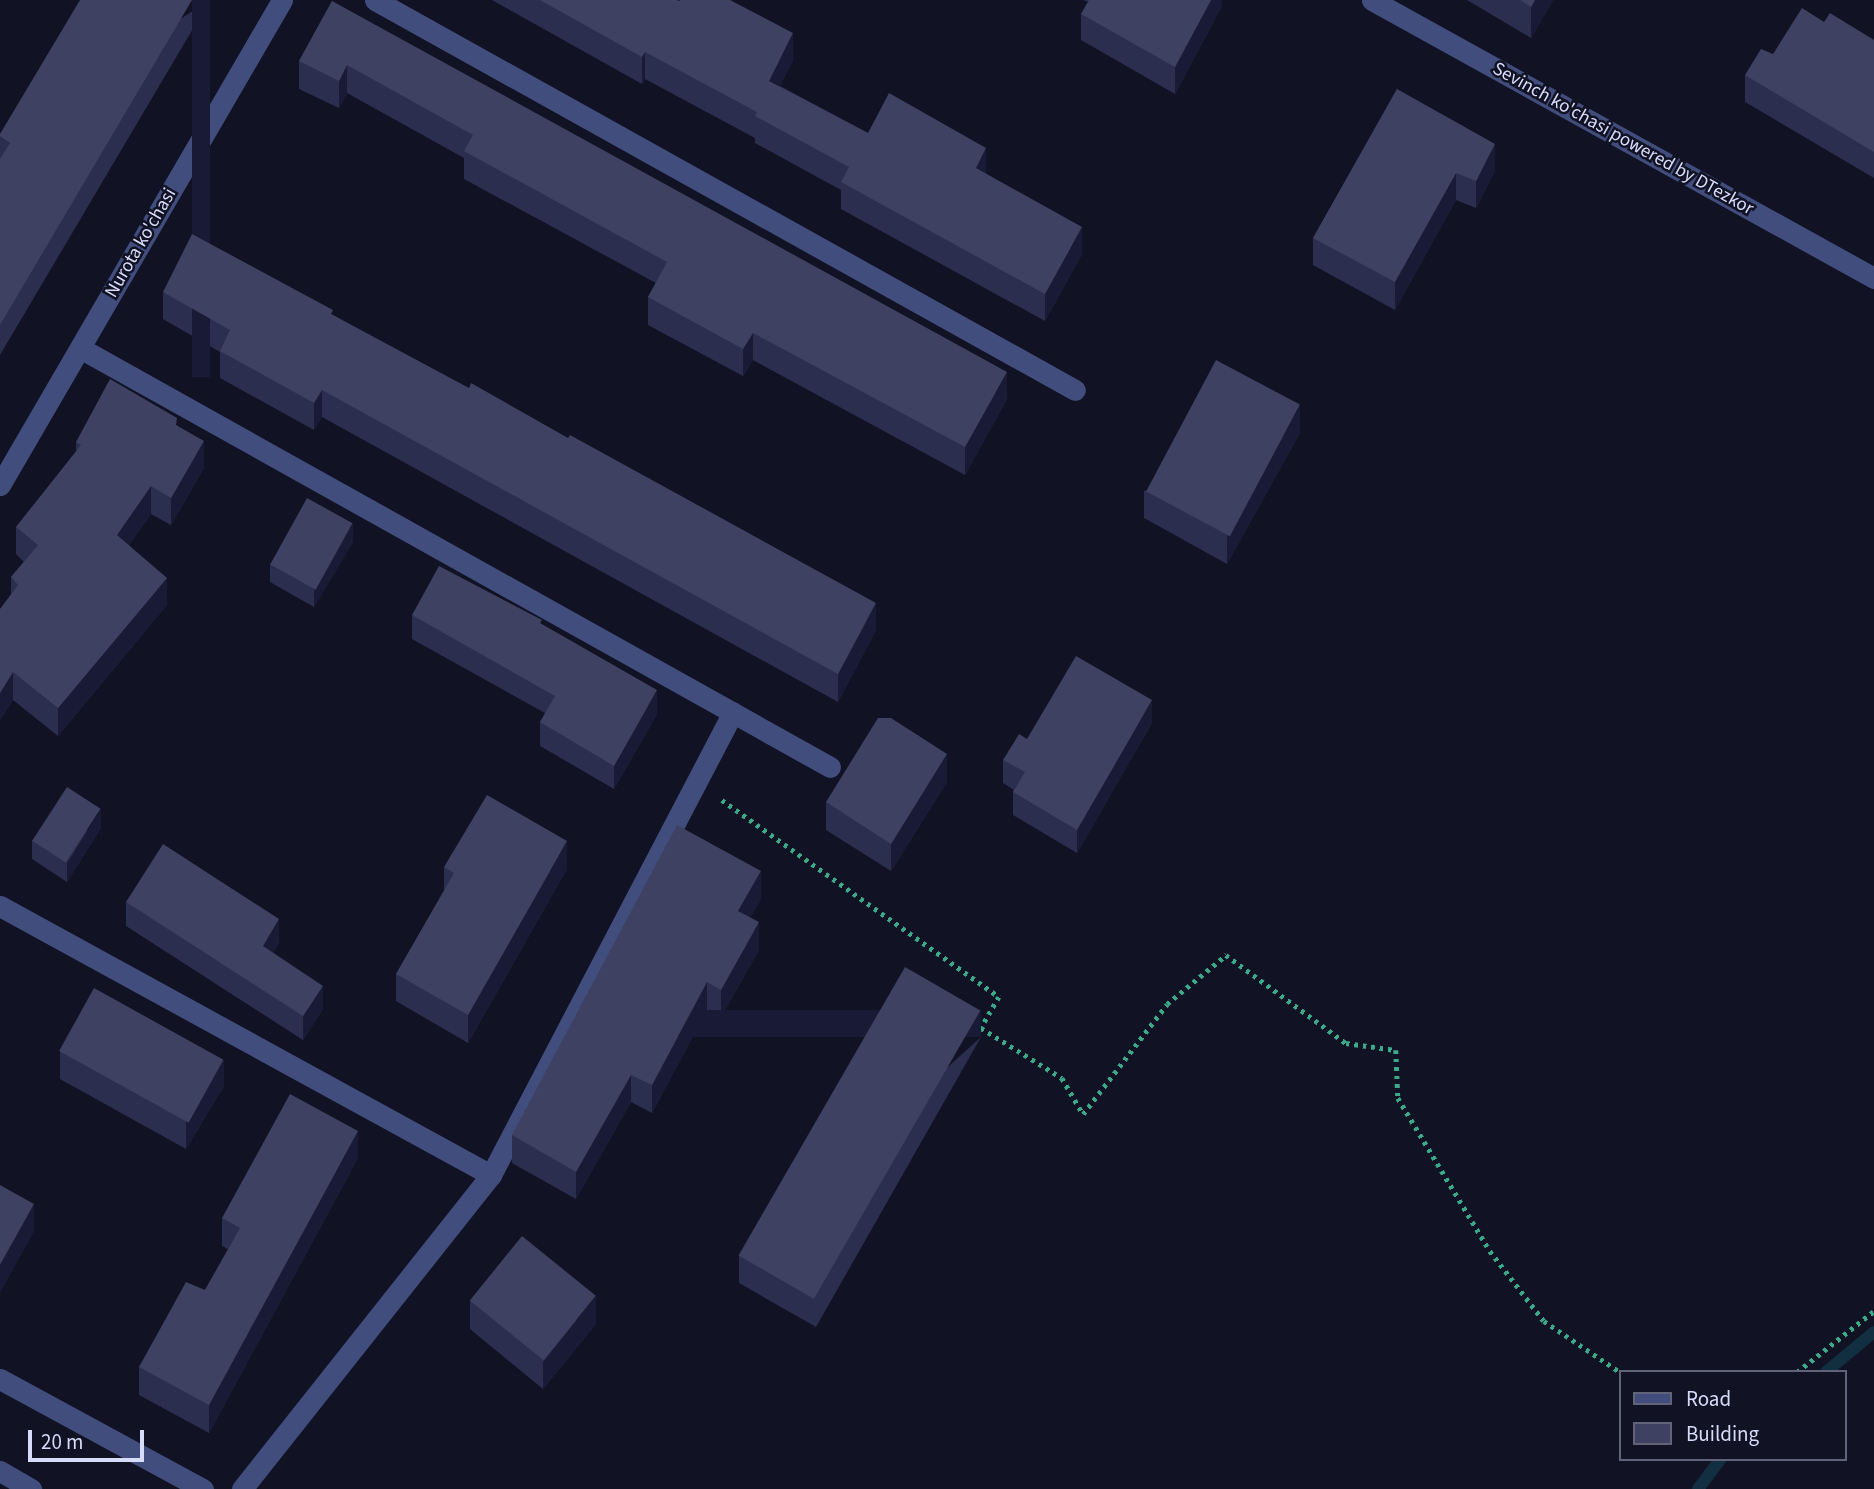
<!DOCTYPE html>
<html>
<head>
<meta charset="utf-8">
<style>
  body { margin:0 }
  #map { position:relative; width:1874px; height:1489px; overflow:hidden; background:#111223; font-family:"Source Sans 3",sans-serif }
  div>[style] { position:absolute }
  .stream>* { height:12px; margin:-6px; padding:0 6px; transform-origin:6px; border-radius:6px; background:#122f42 }
  .path>* { height:4.5px; margin-top:-2.25px; transform-origin:0; background:repeating-linear-gradient(90deg,#3caa89 0 3.5px,transparent 0 8.5px) }
  .minor>* { height:21px; margin:-10.5px; padding:0 10.5px; transform-origin:10.5px; border-radius:10.5px; background:#414d7d }
  .wall>* { inset:0; background:#2c2e4f }
  .shaded-wall>* { inset:0; background:#191b36; transform-origin:0 0 }
  .building>* { inset:0; background:#3e4161; transform-origin:0 0 }
  span { translate:-50% -50%; white-space:nowrap; text-align:center; line-height:1.15; -webkit-text-stroke:5px #111223; paint-order:stroke }
  .street-label { font-size:19px; color:#d8dcfb }
  .legend { position:absolute; left:1619px; top:1370px; width:228px; height:91px; box-sizing:border-box; background:#111223; border:2px solid #616379; margin:0; padding:9px 12px; list-style:none; font-size:21px; color:#d8dcfb }
  .legend li { display:flex; align-items:center; gap:14px; height:35px }
  .legend b { width:35px; border:2px solid #616379 }
  .scale { position:absolute; left:28px; top:1430px; width:116px; height:32px; box-sizing:border-box; border:4px solid #d8dcfb; border-top:0; padding-left:9px; font-size:21px; line-height:24px; white-space:nowrap; color:#d8dcfb; -webkit-text-stroke:5px #111223; paint-order:stroke }
</style>
</head>
<body>
<div id="map">
  <div class="stream">
    <i style="left:1826px;top:1372px;width:62px;rotate:-39.8deg"></i>
    <i style="left:1698px;top:1489px;width:38px;rotate:-53deg"></i>
  </div>
  <div class="path">
    <i style="left:722px;top:800px;width:340px;rotate:35.4deg"></i>
    <i style="left:999px;top:997px;width:36px;rotate:120deg"></i>
    <i style="left:981px;top:1028px;width:95px;rotate:31.7deg"></i>
    <i style="left:1062px;top:1078px;width:42px;rotate:59.7deg"></i>
    <i style="left:1083px;top:1114px;width:138px;rotate:-52.6deg"></i>
    <i style="left:1167px;top:1004px;width:77px;rotate:-39.7deg"></i>
    <i style="left:1226px;top:955px;width:149px;rotate:36.3deg"></i>
    <i style="left:1346px;top:1043px;width:50px;rotate:8deg"></i>
    <i style="left:1396px;top:1050px;width:48px;rotate:87.6deg"></i>
    <i style="left:1398px;top:1098px;width:179px;rotate:59deg"></i>
    <i style="left:1490px;top:1251px;width:88px;rotate:52.4deg"></i>
    <i style="left:1544px;top:1321px;width:92px;rotate:33.9deg"></i>
    <i style="left:1797px;top:1372px;width:98px;rotate:-38.4deg"></i>
  </div>
  <div class="minor">
    <i style="left:375px;top:0;width:801px;rotate:29.12deg"></i>
    <i style="left:1372px;top:0;width:574px;rotate:28.98deg"></i>
    <i style="left:80px;top:348px;width:859px;rotate:29.19deg"></i>
    <i style="left:0;top:485px;width:561px;rotate:-59.82deg"></i>
    <i style="left:0;top:906px;width:560px;rotate:28.72deg"></i>
    <i style="left:0;top:1379px;width:231px;rotate:28.5deg"></i>
    <i style="left:0;top:1471px;width:36px;rotate:30deg"></i>
    <i style="left:242px;top:1489px;width:401px;rotate:-51.6deg"></i>
    <i style="left:491px;top:1175px;width:522px;rotate:-62.4deg"></i>
  </div>
  <div class="wall">
    <i style="clip-path:polygon(210px 0,0 355px,0 134px)"></i>
    <i style="clip-path:polygon(492px 0,677px 0,793px 60px,780px 86px,868px 133px,986px 174px,1082px 254px,1045px 321px,841px 209px,841px 190px,755px 143px,755px 138px,645px 79px,642px 84px)"></i>
    <i style="clip-path:polygon(1083px 0,1222px 0,1222px 6px,1175px 94px,1081px 40px,1081px 14px,1088px 2px)"></i>
    <i style="clip-path:polygon(1467px 0,1553px 0,1531px 38px)"></i>
    <i style="clip-path:polygon(332px 1px,1007px 399px,965px 475px,753px 360px,743px 376px,648px 325px,648px 297px,656px 283px,464px 179px,464px 158px,347px 93px,339px 108px,299px 89px,299px 61px)"></i>
    <i style="clip-path:polygon(1824px 22px,1874px 40px,1874px 178px,1745px 102px,1745px 75px)"></i>
    <i style="clip-path:polygon(1397px 89px,1495px 171px,1476px 208px,1456px 200px,1395px 310px,1313px 265px,1313px 238px)"></i>
    <i style="clip-path:polygon(163px 292px,333px 315px,876px 630px,838px 702px,322px 417px,314px 430px,220px 378px,220px 352px,163px 319px)"></i>
    <i style="clip-path:polygon(177px 425px,204px 468px,171px 525px,151px 514px,129px 545px,167px 605px,58px 736px,13px 700px,0 720px,0 609px,11px 595px,11px 577px,24px 562px,16px 554px,16px 527px,76px 452px,76px 442px)"></i>
    <i style="clip-path:polygon(1300px 433px,1227px 564px,1144px 518px,1144px 491px)"></i>
    <i style="clip-path:polygon(353px 542px,314px 607px,270px 582px,270px 564px)"></i>
    <i style="clip-path:polygon(412px 615px,542px 625px,657px 714px,614px 789px,540px 746px,540px 722px,545px 713px,412px 639px)"></i>
    <i style="clip-path:polygon(1152px 723px,1077px 853px,1013px 815px,1013px 792px,1014px 790px,1003px 783px,1003px 760px,1027px 739px)"></i>
    <i style="clip-path:polygon(947px 782px,891px 871px,826px 830px,826px 802px)"></i>
    <i style="clip-path:polygon(101px 828px,67px 882px,32px 859px,32px 840px)"></i>
    <i style="clip-path:polygon(444px 867px,567px 869px,468px 1043px,396px 1001px,396px 974px,444px 891px)"></i>
    <i style="clip-path:polygon(761px 899px,750px 918px,759px 950px,721px 1017px,707px 1010px,652px 1113px,631px 1102px,576px 1199px,512px 1163px,512px 1135px)"></i>
    <i style="clip-path:polygon(126px 902px,279px 943px,273px 953px,323px 1009px,303px 1040px,126px 926px)"></i>
    <i style="clip-path:polygon(981px 1037px,816px 1327px,739px 1283px,739px 1256px)"></i>
    <i style="clip-path:polygon(60px 1051px,224px 1086px,186px 1149px,60px 1079px)"></i>
    <i style="clip-path:polygon(358px 1158px,209px 1433px,139px 1395px,139px 1367px,205px 1290px,228px 1249px,222px 1246px,222px 1218px)"></i>
    <i style="clip-path:polygon(470px 1301px,596px 1324px,543px 1389px,470px 1329px)"></i>
  </div>
  <div class="shaded-wall">
    <i style="left:192px;top:0;width:18px;height:377px"></i>
    <i style="clip-path:polygon(1211px 0,1222px 0,1222px 6px,1175px 94px,1175px 67px)"></i>
    <i style="clip-path:polygon(1535px 0,1553px 0,1531px 38px,1531px 7px)"></i>
    <i style="clip-path:polygon(793px 33px,793px 60px,769px 108px,769px 81px)"></i>
    <i style="clip-path:polygon(645px 52px,645px 79px,642px 84px,642px 57px)"></i>
    <i style="clip-path:polygon(347px 65px,347px 93px,339px 108px,339px 81px)"></i>
    <i style="clip-path:polygon(1495px 144px,1495px 171px,1476px 208px,1476px 181px)"></i>
    <i style="clip-path:polygon(986px 148px,986px 175px,976px 168px)"></i>
    <i style="clip-path:polygon(1456px 173px,1456px 200px,1395px 310px,1395px 282px)"></i>
    <i style="clip-path:polygon(1082px 227px,1082px 254px,1045px 321px,1045px 294px)"></i>
    <i style="clip-path:polygon(753px 333px,753px 360px,743px 376px,743px 349px)"></i>
    <i style="clip-path:polygon(1007px 372px,1007px 399px,965px 475px,965px 447px)"></i>
    <i style="clip-path:polygon(322px 390px,322px 417px,314px 430px,314px 403px)"></i>
    <i style="clip-path:polygon(1300px 405px,1300px 433px,1227px 564px,1227px 537px)"></i>
    <i style="clip-path:polygon(204px 441px,204px 468px,171px 525px,171px 498px)"></i>
    <i style="clip-path:polygon(151px 486px,151px 514px,117px 562px,117px 535px)"></i>
    <i style="clip-path:polygon(353px 523px,353px 542px,314px 607px,314px 588px)"></i>
    <i style="clip-path:polygon(167px 578px,167px 605px,58px 736px,58px 708px)"></i>
    <i style="clip-path:polygon(876px 603px,876px 630px,838px 702px,838px 674px)"></i>
    <i style="clip-path:polygon(13px 672px,13px 700px,0 720px,0 693px)"></i>
    <i style="clip-path:polygon(657px 690px,657px 714px,614px 789px,614px 766px)"></i>
    <i style="clip-path:polygon(1152px 700px,1152px 723px,1077px 853px,1077px 830px)"></i>
    <i style="clip-path:polygon(947px 754px,947px 782px,891px 871px,891px 844px)"></i>
    <i style="clip-path:polygon(101px 809px,101px 828px,67px 882px,67px 863px)"></i>
    <i style="clip-path:polygon(567px 841px,567px 869px,468px 1043px,468px 1015px)"></i>
    <i style="clip-path:polygon(761px 871px,761px 899px,738px 939px,738px 911px)"></i>
    <i style="clip-path:polygon(279px 919px,279px 943px,263px 970px,263px 946px)"></i>
    <i style="clip-path:polygon(759px 922px,759px 950px,721px 1017px,721px 990px)"></i>
    <i style="clip-path:polygon(707px 982px,707px 1010px,652px 1113px,652px 1085px)"></i>
    <i style="clip-path:polygon(323px 986px,323px 1009px,303px 1040px,303px 1016px)"></i>
    <i style="left:981px;top:1010px;width:27px;height:334px;rotate:90deg"></i>
    <i style="clip-path:polygon(224px 1059px,224px 1086px,186px 1149px,186px 1121px)"></i>
    <i style="clip-path:polygon(631px 1075px,631px 1102px,576px 1199px,576px 1172px)"></i>
    <i style="clip-path:polygon(358px 1131px,358px 1158px,209px 1433px,209px 1405px)"></i>
    <i style="clip-path:polygon(34px 1204px,34px 1232px,0 1293px,0 1265px)"></i>
    <i style="clip-path:polygon(596px 1296px,596px 1324px,543px 1389px,543px 1362px)"></i>
  </div>
  <div class="building">
    <i style="clip-path:polygon(80px 0,192px 0,0 325px,0 159px,10px 143px,0 136px,0 134px)"></i>
    <i style="clip-path:polygon(540px 0,677px 0,679px 1px,680px 0,730px 0,793px 33px,769px 81px,868px 133px,889px 93px,986px 148px,976px 168px,1082px 227px,1045px 294px,841px 182px,849px 167px,755px 116px,757px 112px,645px 52px,642px 57px)"></i>
    <i style="clip-path:polygon(1089px 0,1211px 0,1175px 67px,1081px 14px)"></i>
    <i style="clip-path:polygon(1520px 0,1535px 0,1531px 7px)"></i>
    <i style="clip-path:polygon(332px 1px,1007px 372px,965px 447px,753px 333px,743px 349px,648px 297px,667px 262px,464px 151px,473px 135px,347px 65px,339px 81px,299px 61px)"></i>
    <i style="clip-path:polygon(1802px 8px,1824px 22px,1830px 13px,1874px 40px,1874px 152px,1745px 75px,1761px 49px,1773px 54px)"></i>
    <i style="clip-path:polygon(1397px 89px,1495px 144px,1476px 181px,1456px 173px,1395px 282px,1313px 238px)"></i>
    <i style="clip-path:polygon(192px 234px,333px 310px,331px 314px,469px 388px,471px 383px,568px 438px,570px 435px,876px 603px,838px 674px,322px 390px,314px 403px,220px 351px,230px 330px,163px 292px)"></i>
    <i style="left:1216px;top:360px;width:95px;height:149px;rotate:28deg"></i>
    <i style="clip-path:polygon(110px 379px,177px 418px,176px 425px,204px 441px,171px 498px,151px 486px,117px 535px,167px 578px,58px 708px,13px 672px,0 693px,0 609px,18px 585px,11px 577px,38px 545px,16px 527px,81px 445px,76px 442px)"></i>
    <i style="left:307px;top:498px;width:52px;height:76px;rotate:29deg"></i>
    <i style="clip-path:polygon(439px 566px,542px 620px,540px 623px,657px 690px,614px 766px,540px 722px,555px 696px,412px 615px)"></i>
    <i style="clip-path:polygon(1076px 656px,1152px 700px,1077px 830px,1013px 792px,1025px 772px,1003px 760px,1019px 734px,1027px 739px)"></i>
    <i style="clip-path:polygon(878px 718px,891px 718px,947px 754px,891px 844px,826px 802px)"></i>
    <i style="left:67px;top:787px;width:40px;height:64px;rotate:33deg"></i>
    <i style="clip-path:polygon(487px 795px,567px 841px,468px 1015px,396px 974px,454px 873px,444px 867px)"></i>
    <i style="clip-path:polygon(677px 825px,761px 871px,738px 911px,759px 922px,721px 990px,707px 982px,652px 1085px,631px 1075px,576px 1172px,512px 1135px)"></i>
    <i style="clip-path:polygon(163px 844px,279px 919px,263px 946px,323px 986px,303px 1016px,126px 902px)"></i>
    <i style="left:905px;top:967px;width:87px;height:333px;rotate:30deg"></i>
    <i style="left:94px;top:988px;width:148px;height:72px;rotate:29deg"></i>
    <i style="clip-path:polygon(290px 1094px,358px 1131px,209px 1405px,139px 1367px,186px 1282px,205px 1290px,240px 1228px,222px 1218px)"></i>
    <i style="clip-path:polygon(0 1185px,34px 1204px,0 1265px)"></i>
    <i style="left:522px;top:1236px;width:95px;height:83px;rotate:39deg"></i>
  </div>
  <div class="street-label">
    <span style="left:1623px;top:139px;rotate:29deg">Sevinch ko'chasi powered by DTezkor</span>
    <span style="left:141px;top:243px;rotate:-60deg">Nurota ko'chasi</span>
  </div>
  <ul class="legend">
  <li><b style="height:9px;background:#414d7d"></b>Road</li>
  <li><b style="height:19px;background:#3e4161"></b>Building</li>
  </ul>
  <div class="scale">20 m</div>
</div>
</body>
</html>
